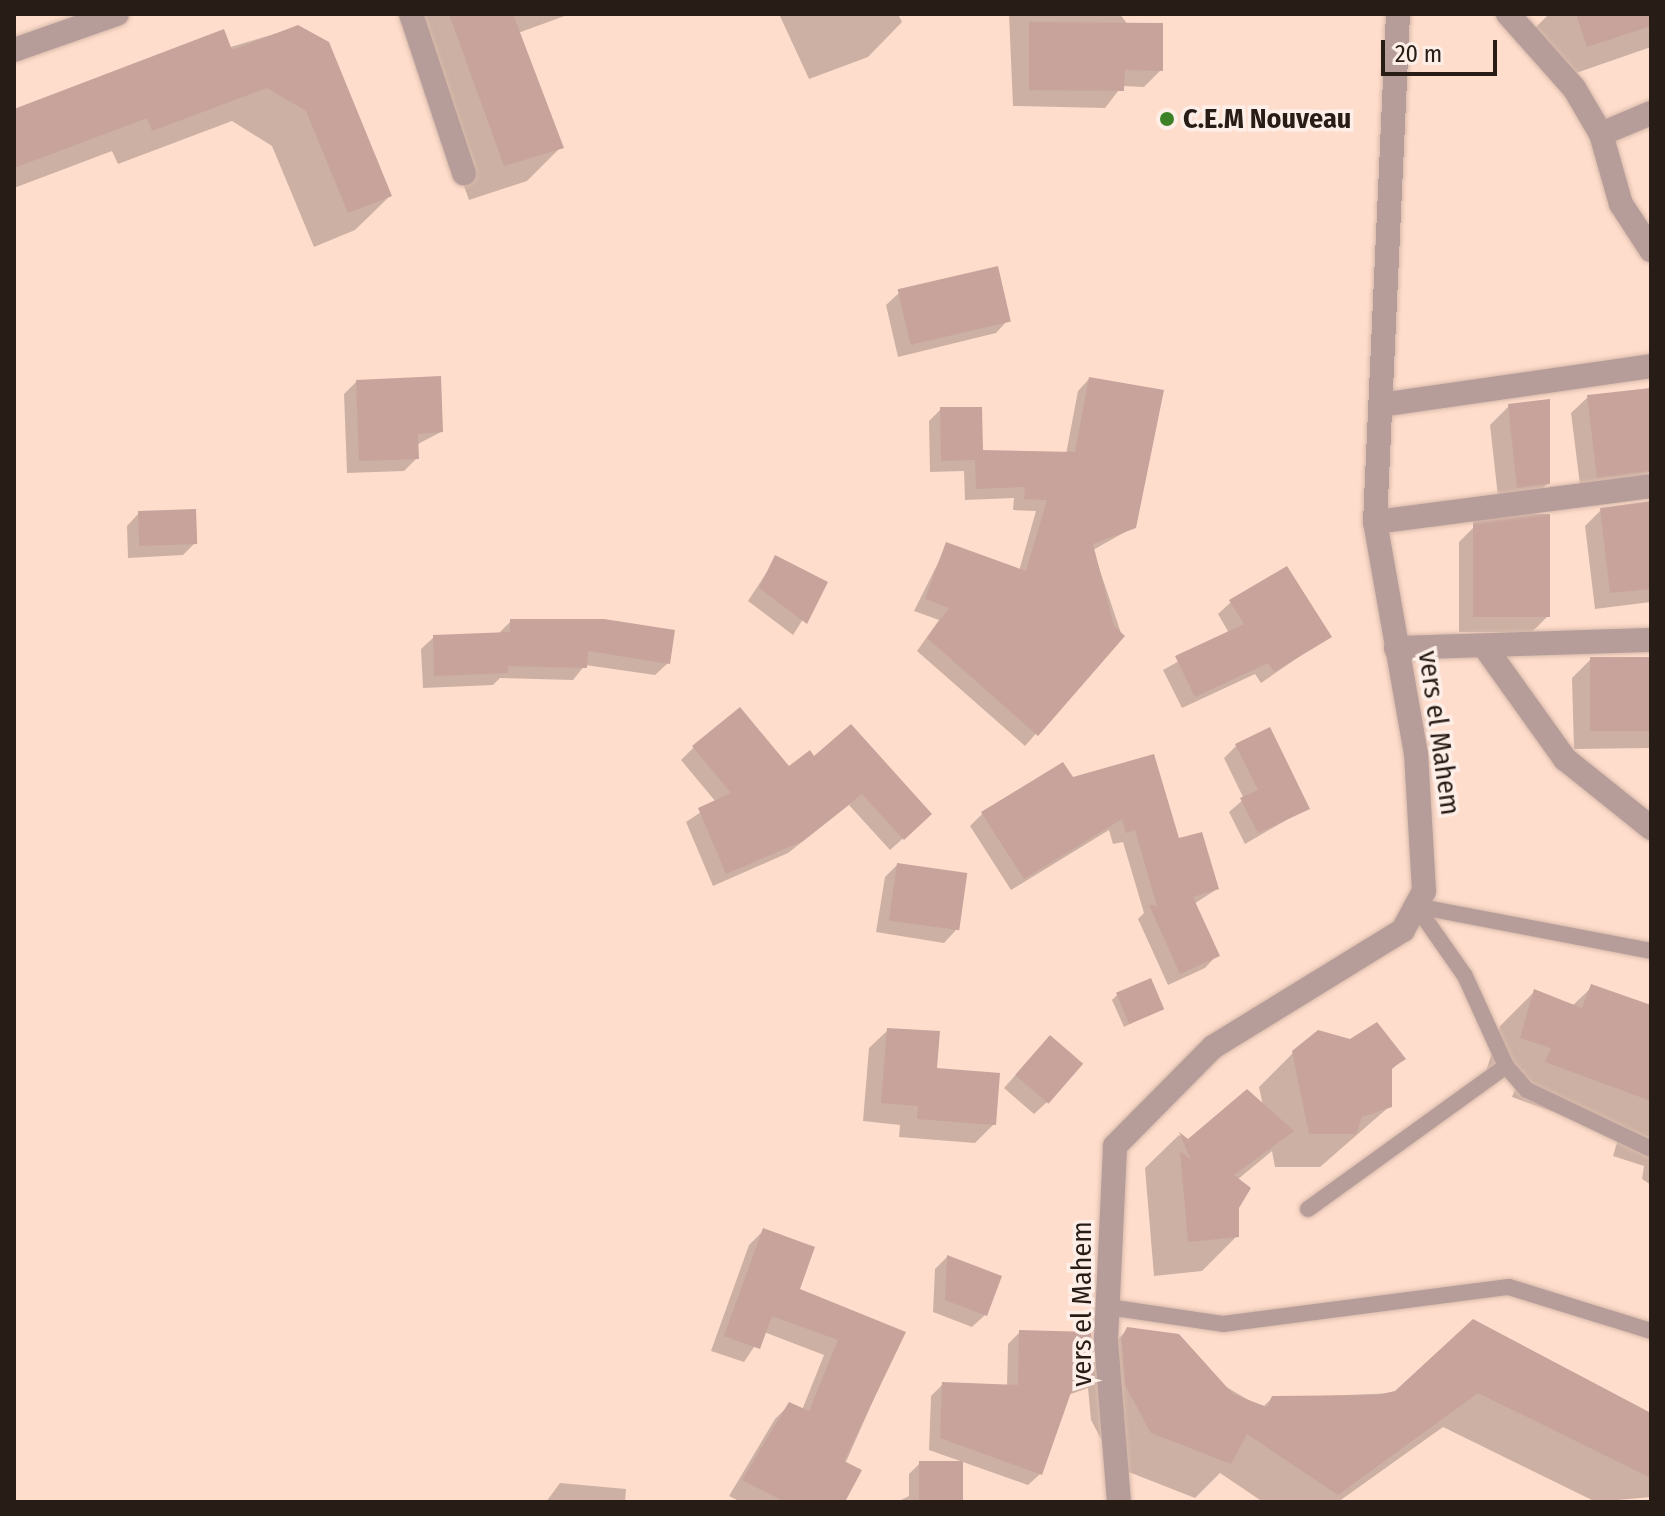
<!DOCTYPE html>
<html>
<head>
<meta charset="utf-8">
<style>
  body { margin:0 }
  #map { position:relative; width:1665px; height:1516px; overflow:hidden; background:#fdc; font-family:"Fira Sans Condensed",sans-serif }
  div>[style] { position:absolute }
  .shadow>* { inset:0; background:#0003 }
  .building>* { inset:0; background:#c7a39c; transform-origin:0 0 }
  .roads { filter:drop-shadow(0 0 2px #d8baab) drop-shadow(0 0 2px #d8baab) }
  .lane>* { height:16px; margin:-8px; padding:0 8px; transform-origin:8px; border-radius:8px; background:#b79d99 }
  .street>* { height:24px; margin:-12px; padding:0 12px; transform-origin:12px; border-radius:12px; background:#b79d99 }
  .dots>* { width:22px; height:22px; translate:-50% -50%; box-sizing:border-box; border:4px solid #fdefe8; border-radius:50% }
  span { translate:-50% -50%; white-space:nowrap; text-align:center; line-height:1.15; -webkit-text-stroke:7px #fdefe8; paint-order:stroke }
  .poi-label { font-size:28px; color:#281c16; font-weight:700 }
  .left { translate:0 -50%; text-align:left }
  .street-label { font-size:28px; color:#281c16 }
  .frame { position:absolute; inset:0; border:16px solid #281c16; pointer-events:none }
  .scale { position:absolute; left:1381px; top:40px; width:116px; height:36px; box-sizing:border-box; border:4px solid #281c16; border-top:0; padding-left:10px; font-size:24px; line-height:28px; white-space:nowrap; color:#281c16; -webkit-text-stroke:6px #fdefe8; paint-order:stroke }
</style>
</head>
<body>
<div id="map">
  <div class="shadow">
    <i style="clip-path:polygon(422px 14px,570px 14px,518px 33px,561px 147px,527px 181px,469px 200px,410px 34px)"></i>
    <i style="clip-path:polygon(779px 14px,898px 14px,902px 22px,868px 57px,809px 79px)"></i>
    <i style="clip-path:polygon(1009px 14px,1120px 14px,1161px 70px,1144px 87px,1122px 86px,1105px 108px,1013px 106px)"></i>
    <i style="clip-path:polygon(1549px 14px,1651px 14px,1651px 47px,1553px 81px,1535px 28px)"></i>
    <i style="clip-path:polygon(298px 27px,390px 196px,355px 230px,314px 247px,272px 146px,232px 121px,118px 164px,112px 151px,14px 188px,14px 111px)"></i>
    <i style="clip-path:polygon(899px 293px,1008px 320px,996px 333px,898px 357px,886px 305px)"></i>
    <i style="clip-path:polygon(1089px 379px,1134px 527px,1093px 550px,1122px 636px,1025px 746px,917px 651px,939px 620px,914px 611px,947px 545px,1019px 571px,1036px 511px,1013px 510px,1014px 498px,965px 500px,964px 471px,930px 472px,929px 421px,941px 409px,981px 452px,1066px 454px,1078px 391px)"></i>
    <i style="clip-path:polygon(357px 381px,441px 432px,416px 445px,417px 458px,404px 471px,347px 473px,344px 394px)"></i>
    <i style="clip-path:polygon(1651px 388px,1650px 471px,1634px 487px,1581px 493px,1571px 413px,1588px 397px)"></i>
    <i style="clip-path:polygon(1509px 406px,1548px 483px,1529px 502px,1499px 506px,1490px 425px)"></i>
    <i style="clip-path:polygon(1651px 503px,1651px 602px,1595px 609px,1585px 526px,1601px 510px)"></i>
    <i style="clip-path:polygon(139px 513px,195px 543px,183px 555px,128px 558px,127px 526px)"></i>
    <i style="clip-path:polygon(1475px 526px,1548px 616px,1532px 632px,1459px 632px,1459px 542px)"></i>
    <i style="clip-path:polygon(776px 558px,826px 583px,793px 635px,748px 601px)"></i>
    <i style="clip-path:polygon(1231px 602px,1329px 636px,1261px 683px,1255px 674px,1182px 708px,1163px 670px,1229px 633px,1218px 614px)"></i>
    <i style="clip-path:polygon(511px 621px,668px 663px,655px 675px,585px 665px,573px 680px,500px 678px,493px 685px,423px 688px,421px 649px,434px 637px,498px 634px)"></i>
    <i style="clip-path:polygon(1591px 659px,1651px 659px,1651px 748px,1574px 749px,1572px 678px)"></i>
    <i style="clip-path:polygon(1236px 746px,1307px 808px,1245px 844px,1229px 812px,1244px 799px,1224px 758px)"></i>
    <i style="clip-path:polygon(694px 747px,789px 769px,814px 759px,917px 826px,890px 850px,849px 805px,788px 853px,713px 886px,686px 822px,716px 802px,681px 760px)"></i>
    <i style="clip-path:polygon(1072px 779px,1178px 841px,1217px 889px,1194px 904px,1217px 955px,1205px 968px,1168px 985px,1138px 919px,1144px 913px,1123px 842px,1113px 844px,1109px 830px,1011px 890px,970px 826px,983px 813px)"></i>
    <i style="clip-path:polygon(897px 865px,956px 930px,944px 943px,876px 932px,885px 877px)"></i>
    <i style="clip-path:polygon(1592px 987px,1651px 1041px,1651px 1185px,1642px 1179px,1644px 1166px,1613px 1156px,1619px 1136px,1512px 1097px,1518px 1082px,1486px 1072px,1500px 1026px,1534px 992px,1572px 1006px)"></i>
    <i style="clip-path:polygon(1118px 994px,1161px 1008px,1124px 1027px,1112px 1000px)"></i>
    <i style="clip-path:polygon(888px 1030px,994px 1124px,975px 1143px,899px 1137px,900px 1125px,863px 1121px,869px 1048px)"></i>
    <i style="clip-path:polygon(1038px 1050px,1047px 1102px,1034px 1114px,1004px 1088px)"></i>
    <i style="clip-path:polygon(1294px 1052px,1403px 1059px,1390px 1071px,1390px 1106px,1320px 1167px,1275px 1167px,1272px 1151px,1237px 1180px,1237px 1236px,1202px 1271px,1154px 1276px,1145px 1168px,1179px 1135px,1188px 1142px,1263px 1106px,1259px 1087px)"></i>
    <i style="clip-path:polygon(764px 1230px,797px 1290px,903px 1333px,845px 1464px,843px 1502px,741px 1502px,729px 1496px,775px 1419px,790px 1404px,802px 1410px,824px 1355px,764px 1332px,744px 1362px,711px 1351px,749px 1245px)"></i>
    <i style="clip-path:polygon(947px 1257px,985px 1315px,972px 1327px,933px 1312px,935px 1269px)"></i>
    <i style="clip-path:polygon(1473px 1321px,1651px 1415px,1651px 1497px,1596px 1502px,1443px 1427px,1338px 1502px,1263px 1502px,1220px 1473px,1195px 1498px,1116px 1467px,1091px 1420px,1088px 1388px,1068px 1395px,1040px 1474px,1028px 1485px,929px 1450px,931px 1396px,943px 1384px,1007px 1387px,1008px 1344px,1020px 1332px,1091px 1366px,1128px 1329px,1262px 1408px,1272px 1398px,1396px 1393px)"></i>
    <i style="clip-path:polygon(920px 1463px,960px 1502px,897px 1502px,909px 1496px,909px 1474px)"></i>
    <i style="clip-path:polygon(560px 1483px,626px 1489px,625px 1502px,546px 1502px)"></i>
  </div>
  <div class="building">
    <i style="clip-path:polygon(449px 14px,513px 14px,564px 148px,504px 166px)"></i>
    <i style="clip-path:polygon(1576px 14px,1651px 14px,1651px 26px,1587px 47px)"></i>
    <i style="clip-path:polygon(1029px 22px,1163px 23px,1163px 71px,1125px 70px,1124px 91px,1029px 90px)"></i>
    <i style="clip-path:polygon(298px 25px,329px 42px,392px 196px,348px 213px,306px 111px,267px 88px,152px 131px,147px 118px,14px 168px,14px 109px,224px 29px,232px 50px)"></i>
    <i style="left:998px;top:266px;width:57px;height:103px;rotate:77deg"></i>
    <i style="clip-path:polygon(441px 376px,443px 432px,418px 434px,419px 459px,359px 461px,356px 380px)"></i>
    <i style="clip-path:polygon(1089px 377px,1164px 390px,1136px 528px,1093px 544px,1114px 626px,1125px 636px,1038px 736px,927px 638px,949px 608px,925px 599px,946px 542px,1026px 571px,1047px 500px,1024px 499px,1025px 487px,976px 489px,975px 460px,941px 461px,940px 407px,982px 407px,983px 450px,1075px 452px)"></i>
    <i style="clip-path:polygon(1651px 388px,1651px 471px,1597px 478px,1587px 395px)"></i>
    <i style="clip-path:polygon(1550px 399px,1550px 484px,1517px 488px,1508px 404px)"></i>
    <i style="clip-path:polygon(1651px 501px,1651px 589px,1610px 593px,1600px 508px)"></i>
    <i style="left:196px;top:509px;width:35px;height:58px;rotate:88deg"></i>
    <i style="left:1550px;top:514px;width:103px;height:77px;rotate:90deg"></i>
    <i style="clip-path:polygon(775px 555px,828px 582px,807px 624px,759px 588px)"></i>
    <i style="clip-path:polygon(1287px 566px,1332px 637px,1274px 672px,1268px 663px,1195px 697px,1175px 656px,1244px 624px,1229px 600px)"></i>
    <i style="clip-path:polygon(510px 619px,604px 619px,675px 630px,670px 664px,588px 651px,587px 668px,508px 666px,508px 673px,434px 676px,433px 635px,510px 632px)"></i>
    <i style="left:1590px;top:657px;width:61px;height:74px"></i>
    <i style="clip-path:polygon(740px 707px,789px 766px,810px 750px,814px 756px,851px 724px,932px 814px,904px 840px,862px 794px,803px 841px,726px 874px,698px 808px,731px 793px,692px 746px)"></i>
    <i style="clip-path:polygon(1270px 727px,1310px 809px,1258px 833px,1240px 798px,1258px 790px,1235px 744px)"></i>
    <i style="clip-path:polygon(1154px 754px,1179px 838px,1202px 832px,1219px 889px,1193px 897px,1220px 956px,1180px 974px,1149px 905px,1157px 906px,1135px 830px,1126px 833px,1122px 819px,1024px 879px,981px 812px,1063px 762px,1073px 777px)"></i>
    <i style="left:897px;top:863px;width:71px;height:58px;rotate:8deg"></i>
    <i style="left:1151px;top:978px;width:34px;height:38px;rotate:67deg"></i>
    <i style="clip-path:polygon(1591px 984px,1651px 1005px,1651px 1101px,1545px 1062px,1551px 1048px,1520px 1038px,1534px 989px,1582px 1008px)"></i>
    <i style="clip-path:polygon(1377px 1022px,1406px 1059px,1392px 1068px,1392px 1107px,1362px 1117px,1356px 1134px,1309px 1134px,1292px 1051px,1318px 1030px,1350px 1039px)"></i>
    <i style="clip-path:polygon(887px 1028px,940px 1031px,937px 1068px,1000px 1073px,996px 1125px,917px 1119px,918px 1106px,881px 1103px)"></i>
    <i style="left:1050px;top:1035px;width:44px;height:53px;rotate:41deg"></i>
    <i style="clip-path:polygon(1247px 1089px,1294px 1131px,1234px 1175px,1251px 1188px,1239px 1208px,1239px 1237px,1188px 1242px,1180px 1151px,1191px 1160px,1179px 1132px,1188px 1139px)"></i>
    <i style="clip-path:polygon(763px 1228px,815px 1247px,800px 1289px,906px 1332px,844px 1461px,862px 1470px,845px 1502px,785px 1502px,742px 1480px,789px 1402px,809px 1411px,838px 1340px,772px 1316px,760px 1349px,724px 1336px)"></i>
    <i style="clip-path:polygon(947px 1255px,1002px 1276px,987px 1316px,945px 1300px)"></i>
    <i style="clip-path:polygon(1473px 1319px,1651px 1413px,1651px 1478px,1478px 1393px,1338px 1495px,1247px 1434px,1231px 1464px,1151px 1433px,1125px 1385px,1121px 1339px,1127px 1327px,1179px 1334px,1233px 1394px,1267px 1407px,1272px 1396px,1377px 1395px,1395px 1391px)"></i>
    <i style="clip-path:polygon(1019px 1330px,1091px 1332px,1095px 1384px,1074px 1384px,1042px 1475px,940px 1438px,942px 1382px,1018px 1385px)"></i>
    <i style="left:919px;top:1461px;width:44px;height:41px"></i>
  </div>
  <div class="roads">
    <div class="lane">
      <i style="left:1416px;top:906px;width:85px;rotate:55deg"></i>
      <i style="left:1465px;top:976px;width:99px;rotate:65.5deg"></i>
      <i style="left:1506px;top:1066px;width:32px;rotate:49deg"></i>
      <i style="left:1527px;top:1090px;width:137px;rotate:25.4deg"></i>
      <i style="left:1416px;top:906px;width:239px;rotate:10.8deg"></i>
      <i style="left:1308px;top:1209px;width:244px;rotate:-35.8deg"></i>
      <i style="left:1108px;top:1307px;width:116px;rotate:8.4deg"></i>
      <i style="left:1223px;top:1324px;width:288px;rotate:-7.4deg"></i>
      <i style="left:1509px;top:1287px;width:149px;rotate:17.2deg"></i>
    </div>
    <div class="street">
      <i style="left:411px;top:14px;width:168px;rotate:71.6deg"></i>
      <i style="left:1508px;top:14px;width:99px;rotate:48.3deg"></i>
      <i style="left:1574px;top:88px;width:53px;rotate:59.6deg"></i>
      <i style="left:1601px;top:134px;width:73px;rotate:74.1deg"></i>
      <i style="left:1621px;top:204px;width:55px;rotate:56.9deg"></i>
      <i style="left:14px;top:50px;width:109px;rotate:-19.3deg"></i>
      <i style="left:1601px;top:134px;width:54px;rotate:-22.8deg"></i>
      <i style="left:1381px;top:405px;width:273px;rotate:-8.2deg"></i>
      <i style="left:1375px;top:522px;width:278px;rotate:-7.4deg"></i>
      <i style="left:1396px;top:648px;width:255px;rotate:-1.8deg"></i>
      <i style="left:1487px;top:650px;width:134px;rotate:54.4deg"></i>
      <i style="left:1565px;top:759px;width:110px;rotate:38.7deg"></i>
      <i style="left:1119px;top:1502px;width:164px;rotate:-94.6deg"></i>
      <i style="left:1106px;top:1339px;width:193px;rotate:-87.3deg"></i>
      <i style="left:1115px;top:1146px;width:139px;rotate:-45.3deg"></i>
      <i style="left:1213px;top:1047px;width:223px;rotate:-31.6deg"></i>
      <i style="left:1403px;top:930px;width:44px;rotate:-61.7deg"></i>
      <i style="left:1424px;top:891px;width:137px;rotate:-93.3deg"></i>
      <i style="left:1416px;top:754px;width:236px;rotate:-100deg"></i>
      <i style="left:1375px;top:522px;width:509px;rotate:-87.41deg"></i>
    </div>
  </div>
  <div class="dots">
    <i style="left:1167px;top:119px;background:#3c8125"></i>
  </div>
  <div class="poi-label">
    <span class="left" style="left:1183px;top:119px">C.E.M Nouveau</span>
  </div>
  <div class="street-label">
    <span style="left:1439px;top:733px;rotate:82deg">vers el Mahem</span>
    <span style="left:1082px;top:1304px;rotate:-90deg">vers el Mahem</span>
  </div>
  <div class="frame"></div>
  <div class="scale">20 m</div>
</div>
</body>
</html>
